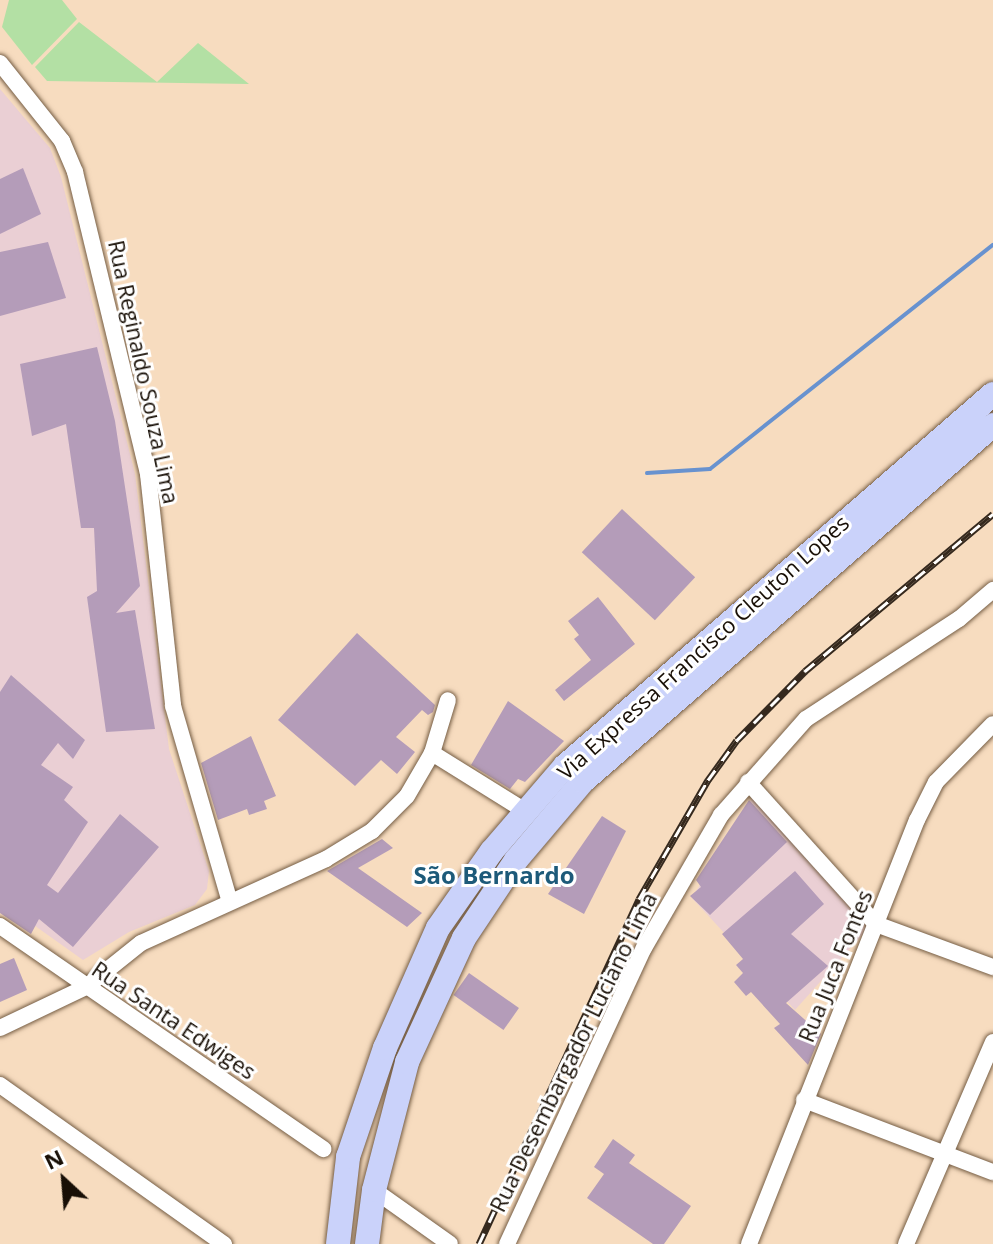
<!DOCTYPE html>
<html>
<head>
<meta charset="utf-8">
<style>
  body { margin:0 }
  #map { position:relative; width:993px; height:1244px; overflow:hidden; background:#f7dcbf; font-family:"Open Sans",sans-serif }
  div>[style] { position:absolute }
  .industrial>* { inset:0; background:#eacfd4 }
  .green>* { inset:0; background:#b3e0a4 }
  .stream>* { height:4px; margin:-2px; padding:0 2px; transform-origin:2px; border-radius:2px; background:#6892cf }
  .building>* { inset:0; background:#b49cb9; transform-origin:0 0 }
  .roads { filter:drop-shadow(0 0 2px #755d44) drop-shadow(0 0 2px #755d44) }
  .minor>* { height:16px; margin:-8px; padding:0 8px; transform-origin:8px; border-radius:8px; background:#fff }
  .highway>* { height:24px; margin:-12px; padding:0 12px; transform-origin:12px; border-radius:12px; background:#cad2fa }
  .rail>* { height:7px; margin-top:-3.5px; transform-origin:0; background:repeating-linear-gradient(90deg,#fff 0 12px,#35291e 0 24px); box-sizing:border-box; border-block:2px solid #35291e }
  span { translate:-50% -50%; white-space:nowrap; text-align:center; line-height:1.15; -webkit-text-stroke:6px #fff; paint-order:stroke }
  .street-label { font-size:22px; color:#180f06 }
  .neighbourhood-label { font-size:24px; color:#1d5a79; font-weight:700 }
  .north { position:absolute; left:24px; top:1140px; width:80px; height:80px; -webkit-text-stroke:6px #fff; paint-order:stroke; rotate:334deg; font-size:22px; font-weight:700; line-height:32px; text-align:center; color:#180f06 }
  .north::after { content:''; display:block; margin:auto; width:28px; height:36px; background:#180f06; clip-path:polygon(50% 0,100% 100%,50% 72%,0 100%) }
</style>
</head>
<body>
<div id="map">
  <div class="industrial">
    <i style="clip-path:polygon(0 89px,50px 148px,61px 177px,135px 474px,169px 749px,209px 871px,207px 889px,195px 905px,129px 932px,83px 960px,0 901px)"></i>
    <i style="clip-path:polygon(755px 793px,871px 925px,795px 1010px,692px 898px)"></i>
  </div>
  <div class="green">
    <i style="clip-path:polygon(9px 0,62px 0,77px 19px,32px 65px,2px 27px)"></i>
    <i style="clip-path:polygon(79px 22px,157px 82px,198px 43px,249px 84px,47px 81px,35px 67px)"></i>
  </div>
  <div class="stream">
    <i style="left:647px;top:473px;width:63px;rotate:-3.6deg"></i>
    <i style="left:710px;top:469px;width:361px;rotate:-38.4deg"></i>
  </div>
  <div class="building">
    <i style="clip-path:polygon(23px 168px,41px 214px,0 234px,0 179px)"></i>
    <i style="clip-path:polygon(48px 242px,66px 298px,0 316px,0 252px)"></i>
    <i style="clip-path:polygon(97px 347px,115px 421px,140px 586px,116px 613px,135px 610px,155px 729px,106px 732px,87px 597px,97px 591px,94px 528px,81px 528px,66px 424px,32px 436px,20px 364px)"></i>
    <i style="left:622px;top:509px;width:100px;height:59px;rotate:43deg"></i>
    <i style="clip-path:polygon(598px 597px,635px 644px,564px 701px,555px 690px,591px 660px,574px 639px,579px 635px,568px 621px)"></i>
    <i style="clip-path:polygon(357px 633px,435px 705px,433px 712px,428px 715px,422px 710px,396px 737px,415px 752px,397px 774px,381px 760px,355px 786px,278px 720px)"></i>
    <i style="clip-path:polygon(11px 675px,85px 740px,73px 759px,58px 743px,41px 765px,73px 787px,64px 800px,88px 822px,47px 885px,58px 893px,120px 814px,159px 847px,73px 947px,39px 919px,31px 934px,0 913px,0 692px)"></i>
    <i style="clip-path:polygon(508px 701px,564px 741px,525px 782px,518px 779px,510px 789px,471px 765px)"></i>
    <i style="clip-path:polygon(251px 736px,276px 796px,264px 801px,267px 809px,249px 815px,247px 809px,218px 820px,201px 763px)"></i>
    <i style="clip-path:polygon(749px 800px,787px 842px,710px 915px,690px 896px,701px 887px,696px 880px)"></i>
    <i style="clip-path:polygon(602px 816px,626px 831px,584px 914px,548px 894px)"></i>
    <i style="clip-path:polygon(382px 839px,393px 848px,358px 868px,422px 913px,407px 927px,327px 871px)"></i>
    <i style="clip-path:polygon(795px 871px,824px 904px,791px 934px,828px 966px,786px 1003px,821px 1034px,808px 1065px,774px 1028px,780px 1024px,751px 992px,746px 996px,734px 982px,743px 973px,736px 965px,743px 959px,722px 934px)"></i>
    <i style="clip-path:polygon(14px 958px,27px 990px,0 1002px,0 964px)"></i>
    <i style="left:469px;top:973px;width:61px;height:27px;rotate:35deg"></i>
    <i style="clip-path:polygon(613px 1139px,635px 1155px,629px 1163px,691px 1206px,664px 1244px,653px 1244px,587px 1198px,604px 1174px,594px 1167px)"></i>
  </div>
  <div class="roads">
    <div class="minor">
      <i style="left:0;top:63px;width:100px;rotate:51.5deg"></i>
      <i style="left:62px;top:141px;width:34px;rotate:67deg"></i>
      <i style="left:75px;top:172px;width:311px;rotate:76.4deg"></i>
      <i style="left:148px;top:474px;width:233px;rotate:83.8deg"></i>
      <i style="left:173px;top:706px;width:201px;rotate:73.8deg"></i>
      <i style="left:432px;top:753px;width:110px;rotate:31.9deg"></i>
      <i style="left:748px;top:782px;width:191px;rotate:48deg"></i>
      <i style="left:876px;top:924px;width:125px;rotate:20.2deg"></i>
      <i style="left:0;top:926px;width:393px;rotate:34.6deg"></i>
      <i style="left:0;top:1028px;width:95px;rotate:-25.5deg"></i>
      <i style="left:86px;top:987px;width:70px;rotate:-38.7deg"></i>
      <i style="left:141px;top:943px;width:203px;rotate:-24.4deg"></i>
      <i style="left:326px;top:859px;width:54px;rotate:-31.3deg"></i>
      <i style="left:372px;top:831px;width:49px;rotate:-45deg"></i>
      <i style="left:407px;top:796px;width:50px;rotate:-59.8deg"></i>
      <i style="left:432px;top:753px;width:55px;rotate:-73.2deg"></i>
      <i style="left:0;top:1085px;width:275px;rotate:35.4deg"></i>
      <i style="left:804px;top:1100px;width:202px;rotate:20.9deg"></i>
      <i style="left:374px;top:1190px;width:93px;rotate:35.4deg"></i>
      <i style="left:507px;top:1244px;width:326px;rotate:-65.2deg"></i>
      <i style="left:644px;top:948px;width:154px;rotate:-59.9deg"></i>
      <i style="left:721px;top:815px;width:128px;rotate:-48.5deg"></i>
      <i style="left:806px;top:719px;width:183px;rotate:-33.2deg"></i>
      <i style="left:959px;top:619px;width:45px;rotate:-40.5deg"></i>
      <i style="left:749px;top:1244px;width:456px;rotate:-68.4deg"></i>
      <i style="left:917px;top:820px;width:42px;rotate:-63.4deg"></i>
      <i style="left:936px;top:782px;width:81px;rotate:-45.5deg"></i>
      <i style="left:906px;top:1244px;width:220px;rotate:-66.7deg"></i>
    </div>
    <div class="highway">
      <i style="left:338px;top:1244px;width:88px;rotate:-83.4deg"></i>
      <i style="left:348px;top:1157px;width:115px;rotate:-71.3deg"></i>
      <i style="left:385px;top:1048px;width:131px;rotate:-66.2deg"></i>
      <i style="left:438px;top:928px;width:94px;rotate:-55deg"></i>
      <i style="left:492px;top:851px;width:112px;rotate:-49.3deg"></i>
      <i style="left:565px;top:766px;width:567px;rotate:-41deg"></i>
      <i style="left:367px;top:1244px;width:54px;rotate:-82.6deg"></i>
      <i style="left:374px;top:1190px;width:132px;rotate:-75.5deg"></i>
      <i style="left:407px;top:1062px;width:136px;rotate:-65.3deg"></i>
      <i style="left:464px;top:938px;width:94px;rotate:-56.3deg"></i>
      <i style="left:516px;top:860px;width:104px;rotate:-49.7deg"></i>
      <i style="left:583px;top:781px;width:543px;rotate:-40.97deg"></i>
    </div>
  </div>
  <div class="rail">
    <i style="left:479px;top:1244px;width:380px;rotate:-65.1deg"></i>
    <i style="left:639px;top:899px;width:138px;rotate:-59.9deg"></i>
    <i style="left:708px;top:780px;width:49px;rotate:-54.1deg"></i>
    <i style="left:737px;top:740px;width:97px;rotate:-45.4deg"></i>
    <i style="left:805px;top:671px;width:245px;rotate:-39.9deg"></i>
  </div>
  <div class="street-label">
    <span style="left:144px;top:372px;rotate:78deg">Rua Reginaldo Souza Lima</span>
    <span style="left:703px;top:647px;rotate:-42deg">Via Expressa Francisco Cleuton Lopes</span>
    <span style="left:835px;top:966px;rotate:-68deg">Rua Juca Fontes</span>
    <span style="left:174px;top:1020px;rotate:34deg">Rua Santa Edwiges</span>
    <span style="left:573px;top:1052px;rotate:-64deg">Rua Desembargador Luciano Lima</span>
  </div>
  <div class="neighbourhood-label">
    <span style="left:494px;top:875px">São Bernardo</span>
  </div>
  <div class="north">N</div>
</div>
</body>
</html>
